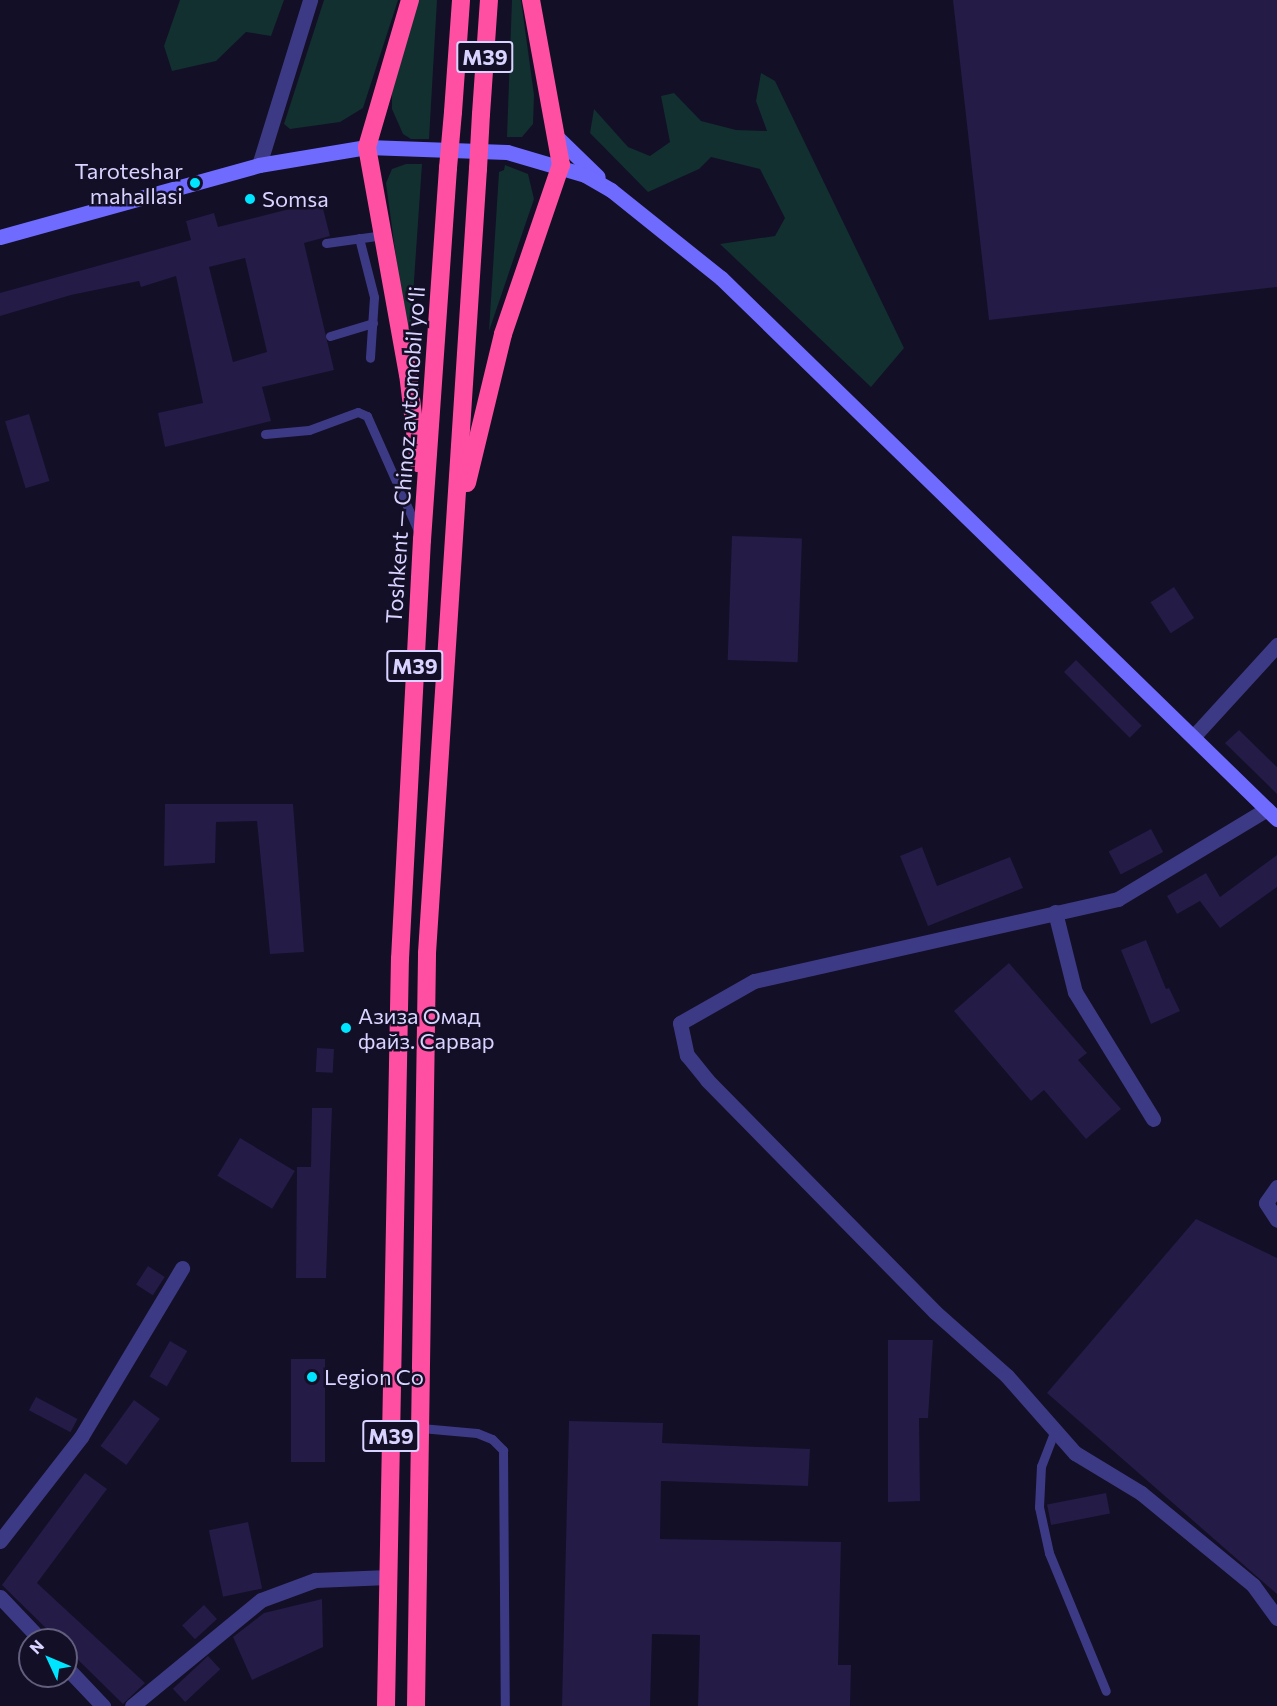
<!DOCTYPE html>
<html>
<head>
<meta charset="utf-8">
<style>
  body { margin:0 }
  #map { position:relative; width:1277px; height:1706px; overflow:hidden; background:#130f26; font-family:Commissioner,sans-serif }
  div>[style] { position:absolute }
  .green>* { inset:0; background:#12302f }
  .building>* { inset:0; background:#241b47; transform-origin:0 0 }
  .lane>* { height:9px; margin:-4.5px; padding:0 4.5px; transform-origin:4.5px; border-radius:4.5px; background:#3d3a85 }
  .street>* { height:15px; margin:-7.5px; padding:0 7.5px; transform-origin:7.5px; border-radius:7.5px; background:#3d3a85 }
  .secondary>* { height:15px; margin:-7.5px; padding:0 7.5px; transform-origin:7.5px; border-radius:7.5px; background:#6f6bff }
  .highway>* { height:18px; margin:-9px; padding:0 9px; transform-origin:9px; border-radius:9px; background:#ff4fa3 }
  .highway-bridge>* { height:18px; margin:-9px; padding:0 9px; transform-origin:9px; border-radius:9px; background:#ff4fa3 }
  .dots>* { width:16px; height:16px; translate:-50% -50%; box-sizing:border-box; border:3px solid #130f26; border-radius:50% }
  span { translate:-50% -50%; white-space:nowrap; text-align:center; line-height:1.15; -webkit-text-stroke:5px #130f26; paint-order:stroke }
  .shield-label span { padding:2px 4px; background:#130f26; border:2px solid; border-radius:4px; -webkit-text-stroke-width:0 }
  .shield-label { font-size:21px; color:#d9d4ff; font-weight:700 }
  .poi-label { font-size:22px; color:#d9d4ff }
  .right { translate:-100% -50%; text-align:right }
  .left { translate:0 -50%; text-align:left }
  .street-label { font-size:22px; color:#d9d4ff }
  .north { position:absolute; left:18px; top:1628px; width:60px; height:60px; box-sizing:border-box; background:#130f26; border:2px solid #625e7d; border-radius:50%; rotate:314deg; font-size:16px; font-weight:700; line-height:24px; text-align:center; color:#d9d4ff }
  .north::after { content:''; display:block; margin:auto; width:21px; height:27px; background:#00e5ff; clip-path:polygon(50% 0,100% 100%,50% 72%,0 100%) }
</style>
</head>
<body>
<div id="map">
  <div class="green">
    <i style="clip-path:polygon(180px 0,284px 0,271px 36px,246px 32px,216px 61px,172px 71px,164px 46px)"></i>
    <i style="clip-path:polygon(324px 0,398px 0,363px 108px,340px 122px,290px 129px,284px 124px)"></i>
    <i style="clip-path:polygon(418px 0,437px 0,429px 139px,411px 139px,403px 134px,392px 109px,392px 92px)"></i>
    <i style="clip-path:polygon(512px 0,521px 0,534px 95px,533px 124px,522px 137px,507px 137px)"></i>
    <i style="clip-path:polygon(761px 73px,775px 81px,904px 348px,871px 387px,720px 244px,775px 236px,785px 218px,760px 169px,711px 157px,699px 169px,648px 192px,590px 133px,594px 109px,628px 147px,650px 156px,670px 142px,661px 96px,674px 93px,701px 121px,736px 130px,767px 131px,756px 101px)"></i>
    <i style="clip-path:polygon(406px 164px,422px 164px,409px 354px,386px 183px,392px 169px)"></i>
    <i style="clip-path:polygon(505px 165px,528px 174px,534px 199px,489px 331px,499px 172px,504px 170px)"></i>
  </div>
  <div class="building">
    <i style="clip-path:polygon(953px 0,1277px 0,1277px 287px,989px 320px)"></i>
    <i style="clip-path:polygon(evenodd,321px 201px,330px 236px,304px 243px,334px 370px,262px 387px,271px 421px,165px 447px,158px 413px,203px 403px,176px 276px,141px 287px,139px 281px,71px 295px,0 316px,0 293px,191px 240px,186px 221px,214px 213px,218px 227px,321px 201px,245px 258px,267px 352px,233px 362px,209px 267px,245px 258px)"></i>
    <i style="left:29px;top:414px;width:70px;height:25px;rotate:73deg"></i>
    <i style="left:732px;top:536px;width:70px;height:124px;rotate:2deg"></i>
    <i style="left:1174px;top:587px;width:37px;height:28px;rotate:57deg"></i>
    <i style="left:1076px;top:660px;width:93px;height:17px;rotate:45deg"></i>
    <i style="clip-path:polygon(1239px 730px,1277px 767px,1277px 794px,1225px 743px)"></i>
    <i style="clip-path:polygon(165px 804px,293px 804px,304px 952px,270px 954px,257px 821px,216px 822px,215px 863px,164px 866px)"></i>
    <i style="left:1151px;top:829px;width:26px;height:48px;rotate:62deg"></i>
    <i style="clip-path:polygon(922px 847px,937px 886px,1010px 857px,1023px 888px,928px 926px,900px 856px)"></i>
    <i style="clip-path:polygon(1277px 855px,1277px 887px,1220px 928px,1200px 901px,1177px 914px,1167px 896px,1206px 873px,1220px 897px)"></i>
    <i style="clip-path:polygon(1146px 940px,1166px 989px,1169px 988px,1180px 1011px,1151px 1024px,1121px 950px)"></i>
    <i style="clip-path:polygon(1009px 963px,1087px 1053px,1078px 1060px,1121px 1109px,1086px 1139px,1044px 1090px,1031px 1101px,954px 1011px)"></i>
    <i style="left:317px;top:1048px;width:17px;height:24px;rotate:3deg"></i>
    <i style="clip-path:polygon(312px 1108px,332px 1108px,326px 1278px,296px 1278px,297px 1167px,311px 1167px)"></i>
    <i style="left:240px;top:1138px;width:64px;height:44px;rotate:31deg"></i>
    <i style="clip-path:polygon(1196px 1219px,1277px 1258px,1277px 1594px,1047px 1393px)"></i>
    <i style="left:148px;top:1266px;width:20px;height:22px;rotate:33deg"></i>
    <i style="clip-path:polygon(888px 1340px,933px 1340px,928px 1418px,919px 1418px,920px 1501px,888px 1502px)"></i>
    <i style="left:170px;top:1341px;width:20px;height:41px;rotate:30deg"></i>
    <i style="left:291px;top:1359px;width:34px;height:103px"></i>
    <i style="left:36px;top:1397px;width:47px;height:15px;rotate:28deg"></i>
    <i style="left:134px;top:1400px;width:32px;height:57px;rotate:36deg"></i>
    <i style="clip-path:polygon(569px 1421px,663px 1423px,662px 1443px,810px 1449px,808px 1486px,661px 1481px,660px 1539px,841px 1542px,838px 1665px,851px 1665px,850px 1706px,698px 1706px,700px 1635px,652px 1634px,650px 1706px,562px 1706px)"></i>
    <i style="clip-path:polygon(85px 1473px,107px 1489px,37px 1583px,145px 1683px,123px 1704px,66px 1648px,66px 1640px,58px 1640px,2px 1585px)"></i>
    <i style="left:1106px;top:1493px;width:21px;height:60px;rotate:79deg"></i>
    <i style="left:248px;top:1522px;width:68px;height:40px;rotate:78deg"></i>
    <i style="clip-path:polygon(322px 1599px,323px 1647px,252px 1680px,233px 1637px,264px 1613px)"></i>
    <i style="left:204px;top:1605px;width:19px;height:30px;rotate:47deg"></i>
    <i style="left:208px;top:1656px;width:18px;height:48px;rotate:47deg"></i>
  </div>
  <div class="lane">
    <i style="left:359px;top:238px;width:61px;rotate:75.7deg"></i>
    <i style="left:374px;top:297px;width:61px;rotate:93.8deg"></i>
    <i style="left:326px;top:243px;width:58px;rotate:-8deg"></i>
    <i style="left:330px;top:336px;width:45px;rotate:-16.8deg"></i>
    <i style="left:265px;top:434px;width:44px;rotate:-5.2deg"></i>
    <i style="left:309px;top:430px;width:52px;rotate:-20.2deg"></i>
    <i style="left:358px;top:412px;width:10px;rotate:24deg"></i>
    <i style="left:367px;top:416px;width:128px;rotate:66deg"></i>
    <i style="left:421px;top:1428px;width:56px;rotate:5.1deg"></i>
    <i style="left:477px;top:1433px;width:16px;rotate:22deg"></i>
    <i style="left:492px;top:1439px;width:16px;rotate:45deg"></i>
    <i style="left:503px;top:1450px;width:256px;rotate:89.6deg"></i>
    <i style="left:1055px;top:1430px;width:39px;rotate:111deg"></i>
    <i style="left:1041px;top:1466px;width:41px;rotate:92.8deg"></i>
    <i style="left:1039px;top:1507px;width:47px;rotate:77.7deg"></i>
    <i style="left:1049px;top:1553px;width:149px;rotate:67.6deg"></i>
  </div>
  <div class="street">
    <i style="left:259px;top:165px;width:173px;rotate:-72.8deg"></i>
    <i style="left:1193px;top:737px;width:125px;rotate:-47.6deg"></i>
    <i style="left:1267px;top:809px;width:174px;rotate:148.9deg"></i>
    <i style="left:1118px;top:899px;width:373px;rotate:167.3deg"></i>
    <i style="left:754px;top:981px;width:85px;rotate:150.4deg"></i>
    <i style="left:680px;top:1023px;width:33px;rotate:78deg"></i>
    <i style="left:687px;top:1055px;width:32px;rotate:51deg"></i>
    <i style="left:707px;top:1080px;width:325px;rotate:45.5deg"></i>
    <i style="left:935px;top:1312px;width:96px;rotate:41.6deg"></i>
    <i style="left:1007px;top:1376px;width:103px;rotate:48.6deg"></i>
    <i style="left:1075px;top:1453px;width:77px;rotate:31.2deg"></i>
    <i style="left:1141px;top:1493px;width:145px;rotate:39.4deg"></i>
    <i style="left:1253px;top:1585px;width:41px;rotate:54deg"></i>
    <i style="left:1055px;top:912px;width:82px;rotate:76deg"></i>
    <i style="left:1075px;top:992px;width:149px;rotate:58.4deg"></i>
    <i style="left:1277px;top:1187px;width:19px;rotate:125deg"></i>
    <i style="left:1266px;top:1203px;width:20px;rotate:57deg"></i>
    <i style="left:0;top:1541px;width:132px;rotate:-52.1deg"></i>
    <i style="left:81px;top:1437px;width:197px;rotate:-59.1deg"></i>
    <i style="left:0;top:1597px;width:59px;rotate:46.4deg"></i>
    <i style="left:66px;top:1667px;width:54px;rotate:46.5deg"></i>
    <i style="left:132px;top:1706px;width:167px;rotate:-39.4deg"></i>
    <i style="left:261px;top:1600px;width:58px;rotate:-20.3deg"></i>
    <i style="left:315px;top:1580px;width:73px;rotate:-2.4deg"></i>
  </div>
  <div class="secondary">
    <i style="left:559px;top:139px;width:54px;rotate:44.3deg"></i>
    <i style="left:0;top:237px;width:269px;rotate:-15.5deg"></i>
    <i style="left:259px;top:165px;width:109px;rotate:-9.5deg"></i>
    <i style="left:367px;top:147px;width:140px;rotate:2deg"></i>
    <i style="left:507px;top:152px;width:81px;rotate:16.4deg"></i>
    <i style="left:585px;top:175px;width:30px;rotate:30deg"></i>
    <i style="left:611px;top:190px;width:141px;rotate:38.7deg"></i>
    <i style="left:721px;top:278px;width:776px;rotate:44.22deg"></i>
  </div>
  <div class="highway">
    <i style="left:410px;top:0;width:153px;rotate:106.3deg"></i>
    <i style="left:367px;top:147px;width:231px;rotate:79.8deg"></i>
    <i style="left:408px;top:374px;width:90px;rotate:83deg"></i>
    <i style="left:453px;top:112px;width:112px;rotate:-85.9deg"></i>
    <i style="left:481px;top:114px;width:114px;rotate:-86deg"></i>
    <i style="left:467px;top:483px;width:153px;rotate:-76.4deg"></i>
    <i style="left:503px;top:334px;width:179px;rotate:-71.1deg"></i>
    <i style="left:561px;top:165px;width:168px;rotate:-100.3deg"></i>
    <i style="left:386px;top:1706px;width:747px;rotate:-88.93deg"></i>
    <i style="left:400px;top:959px;width:420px;rotate:-87deg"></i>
    <i style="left:422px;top:540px;width:373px;rotate:-86deg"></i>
    <i style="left:416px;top:1706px;width:753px;rotate:-89.16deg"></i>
    <i style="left:427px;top:953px;width:786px;rotate:-86.28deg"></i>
  </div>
  <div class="highway-bridge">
    <i style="left:448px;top:168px;width:56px;rotate:-84.9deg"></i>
    <i style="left:478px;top:169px;width:55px;rotate:-86.9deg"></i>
  </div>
  <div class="dots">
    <i style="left:195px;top:183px;background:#00e5ff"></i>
    <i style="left:250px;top:199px;background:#00e5ff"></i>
    <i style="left:346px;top:1028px;background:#00e5ff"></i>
    <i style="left:312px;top:1377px;background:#00e5ff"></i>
  </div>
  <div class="shield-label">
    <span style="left:485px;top:57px">M39</span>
    <span style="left:415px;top:666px">M39</span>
    <span style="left:391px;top:1436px">M39</span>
  </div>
  <div class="poi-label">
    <span class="right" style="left:183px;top:183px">Taroteshar<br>mahallasi</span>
    <span class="left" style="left:262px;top:199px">Somsa</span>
    <span class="left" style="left:358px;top:1028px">Азиза Омад<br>файз. Сарвар</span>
    <span class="left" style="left:324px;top:1377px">Legion Co</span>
  </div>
  <div class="street-label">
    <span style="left:405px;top:455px;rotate:-86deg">Toshkent — Chinoz avtomobil yoʻli</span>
  </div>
  <div class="north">N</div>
</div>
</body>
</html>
